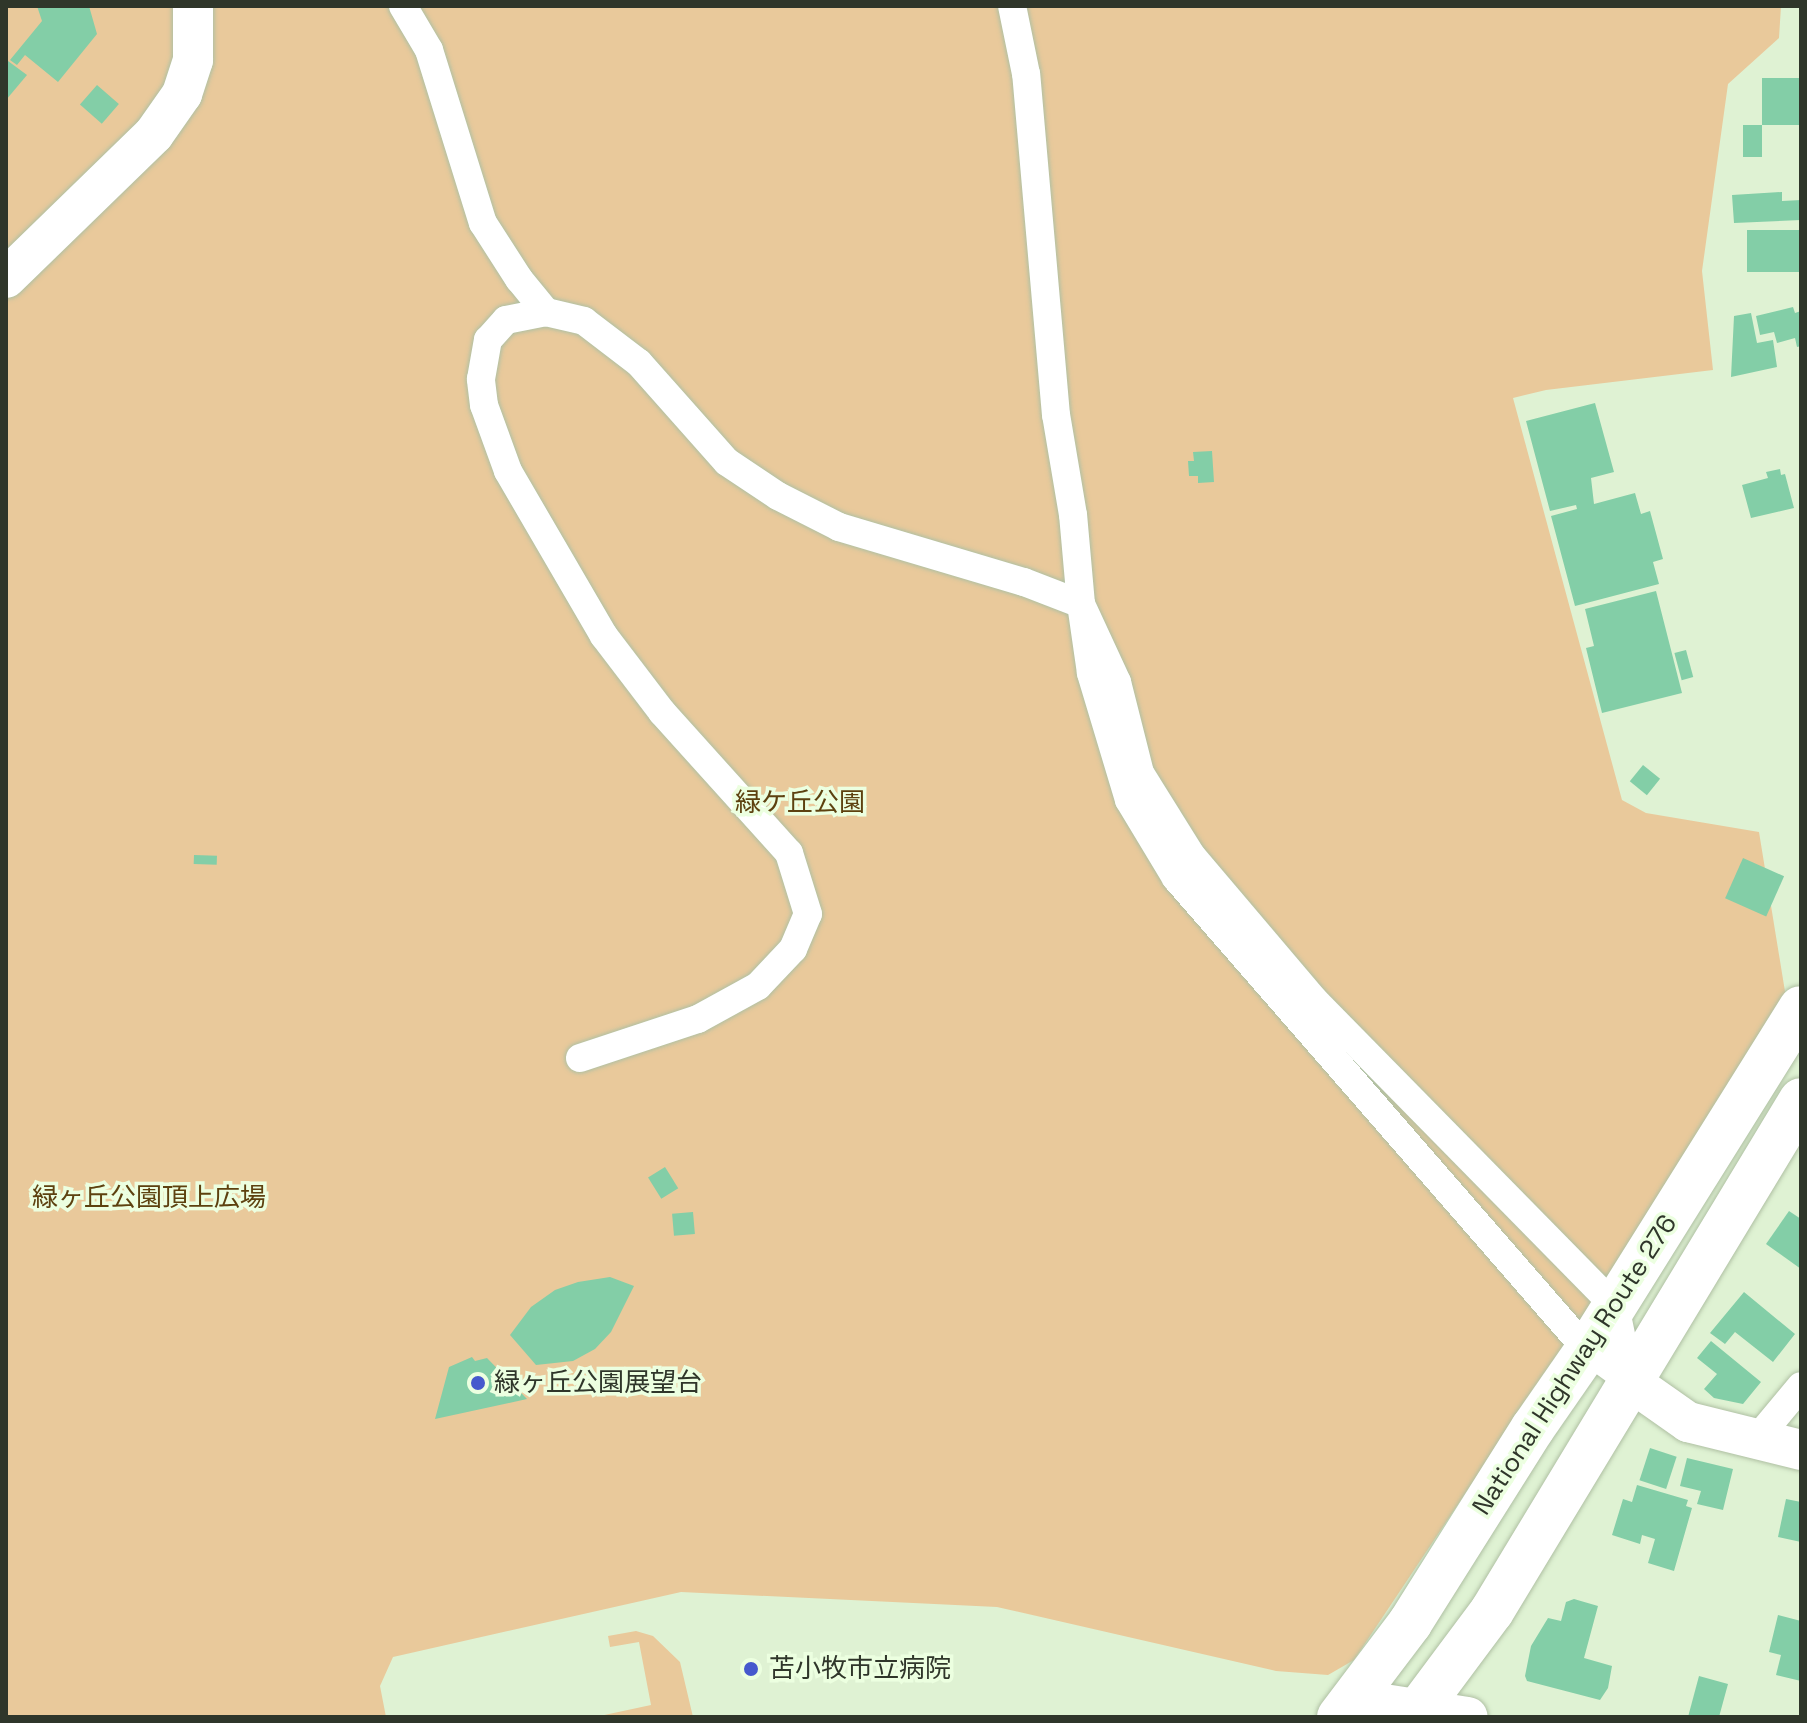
<!DOCTYPE html>
<html>
<head>
<meta charset="utf-8">
<style>
  body { margin:0 }
  #map { position:relative; width:1807px; height:1723px; overflow:hidden; background:#dff2d3; font-family:"Space Grotesk","Noto Sans JP",sans-serif }
  div>[style] { position:absolute }
  .green>* { inset:0; background:#e9c99b }
  .building>* { inset:0; background:#83cea7; transform-origin:0 0 }
  .roads { filter:drop-shadow(0 0 2px #afc0a3) drop-shadow(0 0 2px #afc0a3) }
  .street>* { height:28px; margin:-14px; padding:0 14px; transform-origin:14px; border-radius:14px; background:#fff }
  .secondary>* { height:40px; margin:-20px; padding:0 20px; transform-origin:20px; border-radius:20px; background:#fff }
  .highway>* { height:44px; margin:-22px; padding:0 22px; transform-origin:22px; border-radius:22px; background:#fff }
  .dots>* { width:22px; height:22px; translate:-50% -50%; box-sizing:border-box; border:4px solid #ecffe0; border-radius:50% }
  span { translate:-50% -50%; white-space:nowrap; text-align:center; line-height:1.15; -webkit-text-stroke:7px #ecffe0; paint-order:stroke }
  .park-label { font-size:26px; color:#5d410f }
  .street-label { font-size:26px; color:#2f362a }
  .poi-label { font-size:26px; color:#2f362a }
  .left { translate:0 -50%; text-align:left }
  .frame { position:absolute; inset:0; border:8px solid #2f362a; pointer-events:none }
</style>
</head>
<body>
<div id="map">
  <div class="green">
    <i style="clip-path:polygon(6px 6px,1781px 6px,1779px 38px,1728px 84px,1702px 271px,1713px 370px,1546px 390px,1513px 398px,1622px 800px,1646px 813px,1759px 832px,1788px 1010px,1354px 1660px,1328px 1675px,1276px 1671px,997px 1607px,681px 1592px,393px 1657px,380px 1686px,386px 1717px,6px 1717px)"></i>
    <i style="clip-path:polygon(636px 1631px,653px 1636px,680px 1662px,693px 1717px,595px 1717px,651px 1705px,639px 1642px,610px 1647px,608px 1636px)"></i>
  </div>
  <div class="building">
    <i style="clip-path:polygon(37px 6px,89px 6px,97px 34px,58px 82px,25px 55px,17px 65px,10px 60px,42px 21px)"></i>
    <i style="clip-path:polygon(8px 61px,27px 75px,6px 100px,6px 63px)"></i>
    <i style="left:1762px;top:78px;width:39px;height:47px"></i>
    <i style="left:97px;top:85px;width:29px;height:26px;rotate:41deg"></i>
    <i style="left:1743px;top:125px;width:19px;height:32px"></i>
    <i style="clip-path:polygon(1782px 192px,1782px 201px,1801px 200px,1801px 220px,1734px 223px,1732px 195px)"></i>
    <i style="left:1801px;top:230px;width:42px;height:54px;rotate:90deg"></i>
    <i style="clip-path:polygon(1793px 307px,1795px 313px,1801px 311px,1801px 346px,1797px 347px,1795px 338px,1777px 343px,1774px 332px,1760px 335px,1756px 316px)"></i>
    <i style="clip-path:polygon(1751px 313px,1757px 343px,1773px 340px,1777px 367px,1731px 377px,1734px 316px)"></i>
    <i style="clip-path:polygon(1595px 403px,1614px 472px,1591px 478px,1594px 504px,1635px 493px,1641px 514px,1650px 511px,1663px 559px,1653px 562px,1659px 584px,1575px 606px,1551px 516px,1577px 509px,1576px 505px,1550px 511px,1526px 421px)"></i>
    <i style="clip-path:polygon(1212px 451px,1214px 482px,1198px 483px,1198px 476px,1189px 476px,1188px 461px,1194px 461px,1193px 452px)"></i>
    <i style="clip-path:polygon(1780px 469px,1781px 475px,1785px 474px,1794px 508px,1751px 518px,1742px 485px,1768px 478px,1766px 472px)"></i>
    <i style="clip-path:polygon(1656px 591px,1682px 693px,1602px 713px,1586px 648px,1594px 646px,1585px 609px)"></i>
    <i style="left:1686px;top:650px;width:28px;height:12px;rotate:75deg"></i>
    <i style="left:1643px;top:765px;width:22px;height:21px;rotate:39deg"></i>
    <i style="left:194px;top:855px;width:23px;height:9px;rotate:2deg"></i>
    <i style="left:1743px;top:858px;width:45px;height:44px;rotate:24deg"></i>
    <i style="left:665px;top:1167px;width:25px;height:20px;rotate:58deg"></i>
    <i style="clip-path:polygon(1789px 1211px,1801px 1219px,1801px 1269px,1766px 1244px)"></i>
    <i style="left:693px;top:1212px;width:22px;height:21px;rotate:85deg"></i>
    <i style="clip-path:polygon(610px 1277px,634px 1286px,611px 1332px,595px 1349px,573px 1361px,536px 1365px,510px 1335px,531px 1307px,555px 1290px,578px 1282px)"></i>
    <i style="clip-path:polygon(1744px 1292px,1795px 1334px,1773px 1362px,1735px 1332px,1725px 1344px,1710px 1333px)"></i>
    <i style="clip-path:polygon(1711px 1341px,1761px 1382px,1743px 1404px,1714px 1398px,1704px 1389px,1717px 1374px,1697px 1358px)"></i>
    <i style="clip-path:polygon(472px 1357px,475px 1361px,487px 1358px,527px 1399px,435px 1419px,449px 1367px)"></i>
    <i style="left:1650px;top:1448px;width:28px;height:34px;rotate:18deg"></i>
    <i style="clip-path:polygon(1687px 1458px,1733px 1469px,1723px 1510px,1697px 1504px,1701px 1491px,1680px 1486px)"></i>
    <i style="clip-path:polygon(1637px 1485px,1688px 1500px,1686px 1506px,1692px 1508px,1674px 1571px,1648px 1563px,1655px 1539px,1642px 1535px,1640px 1544px,1612px 1535px,1623px 1499px,1632px 1502px)"></i>
    <i style="clip-path:polygon(1786px 1499px,1801px 1502px,1801px 1542px,1778px 1537px)"></i>
    <i style="clip-path:polygon(1574px 1599px,1598px 1606px,1584px 1658px,1612px 1666px,1608px 1688px,1600px 1700px,1527px 1681px,1525px 1676px,1531px 1646px,1548px 1618px,1561px 1621px,1566px 1602px)"></i>
    <i style="clip-path:polygon(1778px 1615px,1801px 1621px,1801px 1681px,1776px 1675px,1781px 1655px,1769px 1652px)"></i>
    <i style="clip-path:polygon(1699px 1676px,1728px 1684px,1719px 1717px,1688px 1717px)"></i>
  </div>
  <div class="roads">
    <div class="street">
      <i style="left:403px;top:6px;width:51px;rotate:59.4deg"></i>
      <i style="left:429px;top:50px;width:181px;rotate:72.7deg"></i>
      <i style="left:483px;top:223px;width:67px;rotate:57.3deg"></i>
      <i style="left:519px;top:279px;width:43px;rotate:50.7deg"></i>
      <i style="left:580px;top:1058px;width:124px;rotate:-18.3deg"></i>
      <i style="left:698px;top:1019px;width:68px;rotate:-28.8deg"></i>
      <i style="left:758px;top:986px;width:51px;rotate:-46.6deg"></i>
      <i style="left:793px;top:949px;width:38px;rotate:-67deg"></i>
      <i style="left:808px;top:914px;width:64px;rotate:-107.3deg"></i>
      <i style="left:789px;top:853px;width:190px;rotate:-132deg"></i>
      <i style="left:662px;top:712px;width:96px;rotate:-127.3deg"></i>
      <i style="left:604px;top:636px;width:191px;rotate:-120.2deg"></i>
      <i style="left:508px;top:471px;width:70px;rotate:-110deg"></i>
      <i style="left:484px;top:405px;width:26px;rotate:-97deg"></i>
      <i style="left:481px;top:379px;width:40px;rotate:-80deg"></i>
      <i style="left:488px;top:340px;width:27px;rotate:-48deg"></i>
      <i style="left:506px;top:320px;width:41px;rotate:-11.3deg"></i>
      <i style="left:546px;top:312px;width:39px;rotate:13deg"></i>
      <i style="left:584px;top:321px;width:69px;rotate:37.4deg"></i>
      <i style="left:639px;top:363px;width:132px;rotate:48.4deg"></i>
      <i style="left:727px;top:462px;width:61px;rotate:33.7deg"></i>
      <i style="left:778px;top:496px;width:68px;rotate:26.9deg"></i>
      <i style="left:839px;top:527px;width:193px;rotate:16.6deg"></i>
      <i style="left:1024px;top:582px;width:61px;rotate:21.1deg"></i>
      <i style="left:1081px;top:604px;width:86px;rotate:65.2deg"></i>
      <i style="left:1117px;top:682px;width:94px;rotate:75.8deg"></i>
      <i style="left:1140px;top:773px;width:97px;rotate:58.1deg"></i>
      <i style="left:1191px;top:855px;width:190px;rotate:49.7deg"></i>
      <i style="left:1314px;top:1000px;width:429px;rotate:45.5deg"></i>
      <i style="left:1615px;top:1306px;width:78px;rotate:78.1deg"></i>
      <i style="left:1631px;top:1382px;width:54px;rotate:-144deg"></i>
      <i style="left:1587px;top:1350px;width:626px;rotate:-131.05deg"></i>
      <i style="left:1176px;top:878px;width:91px;rotate:-121.1deg"></i>
      <i style="left:1129px;top:800px;width:133px;rotate:-106.7deg"></i>
      <i style="left:1091px;top:673px;width:70px;rotate:-98.2deg"></i>
      <i style="left:1081px;top:604px;width:89px;rotate:-95.1deg"></i>
      <i style="left:1073px;top:515px;width:101px;rotate:-99.6deg"></i>
      <i style="left:1056px;top:415px;width:342px;rotate:-95deg"></i>
      <i style="left:1026px;top:74px;width:69px;rotate:-101.6deg"></i>
      <i style="left:1756px;top:1440px;width:70px;rotate:-50.2deg"></i>
    </div>
    <div class="secondary">
      <i style="left:6px;top:278px;width:206px;rotate:-44.2deg"></i>
      <i style="left:154px;top:134px;width:49px;rotate:-55deg"></i>
      <i style="left:182px;top:94px;width:36px;rotate:-72deg"></i>
      <i style="left:193px;top:60px;width:54px;rotate:-90deg"></i>
      <i style="left:1631px;top:1382px;width:70px;rotate:35.1deg"></i>
      <i style="left:1688px;top:1422px;width:116px;rotate:13.9deg"></i>
      <i style="left:1352px;top:1699px;width:117px;rotate:8.8deg"></i>
    </div>
    <div class="highway">
      <i style="left:1339px;top:1717px;width:118px;rotate:-52.9deg"></i>
      <i style="left:1410px;top:1623px;width:231px;rotate:-57.8deg"></i>
      <i style="left:1533px;top:1428px;width:95px;rotate:-55.3deg"></i>
      <i style="left:1587px;top:1350px;width:403px;rotate:-58deg"></i>
      <i style="left:1413px;top:1717px;width:132px;rotate:-53.3deg"></i>
      <i style="left:1492px;top:1611px;width:597px;rotate:-58.84deg"></i>
    </div>
  </div>
  <div class="dots">
    <i style="left:478px;top:1383px;background:#4659cd"></i>
    <i style="left:751px;top:1669px;background:#4659cd"></i>
  </div>
  <div class="park-label">
    <span style="left:800px;top:803px">緑ケ丘公園</span>
    <span style="left:149px;top:1198px">緑ヶ丘公園頂上広場</span>
  </div>
  <div class="street-label">
    <span style="left:1575px;top:1365px;rotate:-57deg">National Highway Route 276</span>
  </div>
  <div class="poi-label">
    <span class="left" style="left:494px;top:1383px">緑ヶ丘公園展望台</span>
    <span class="left" style="left:769px;top:1669px">苫小牧市立病院</span>
  </div>
  <div class="frame"></div>
</div>
</body>
</html>
